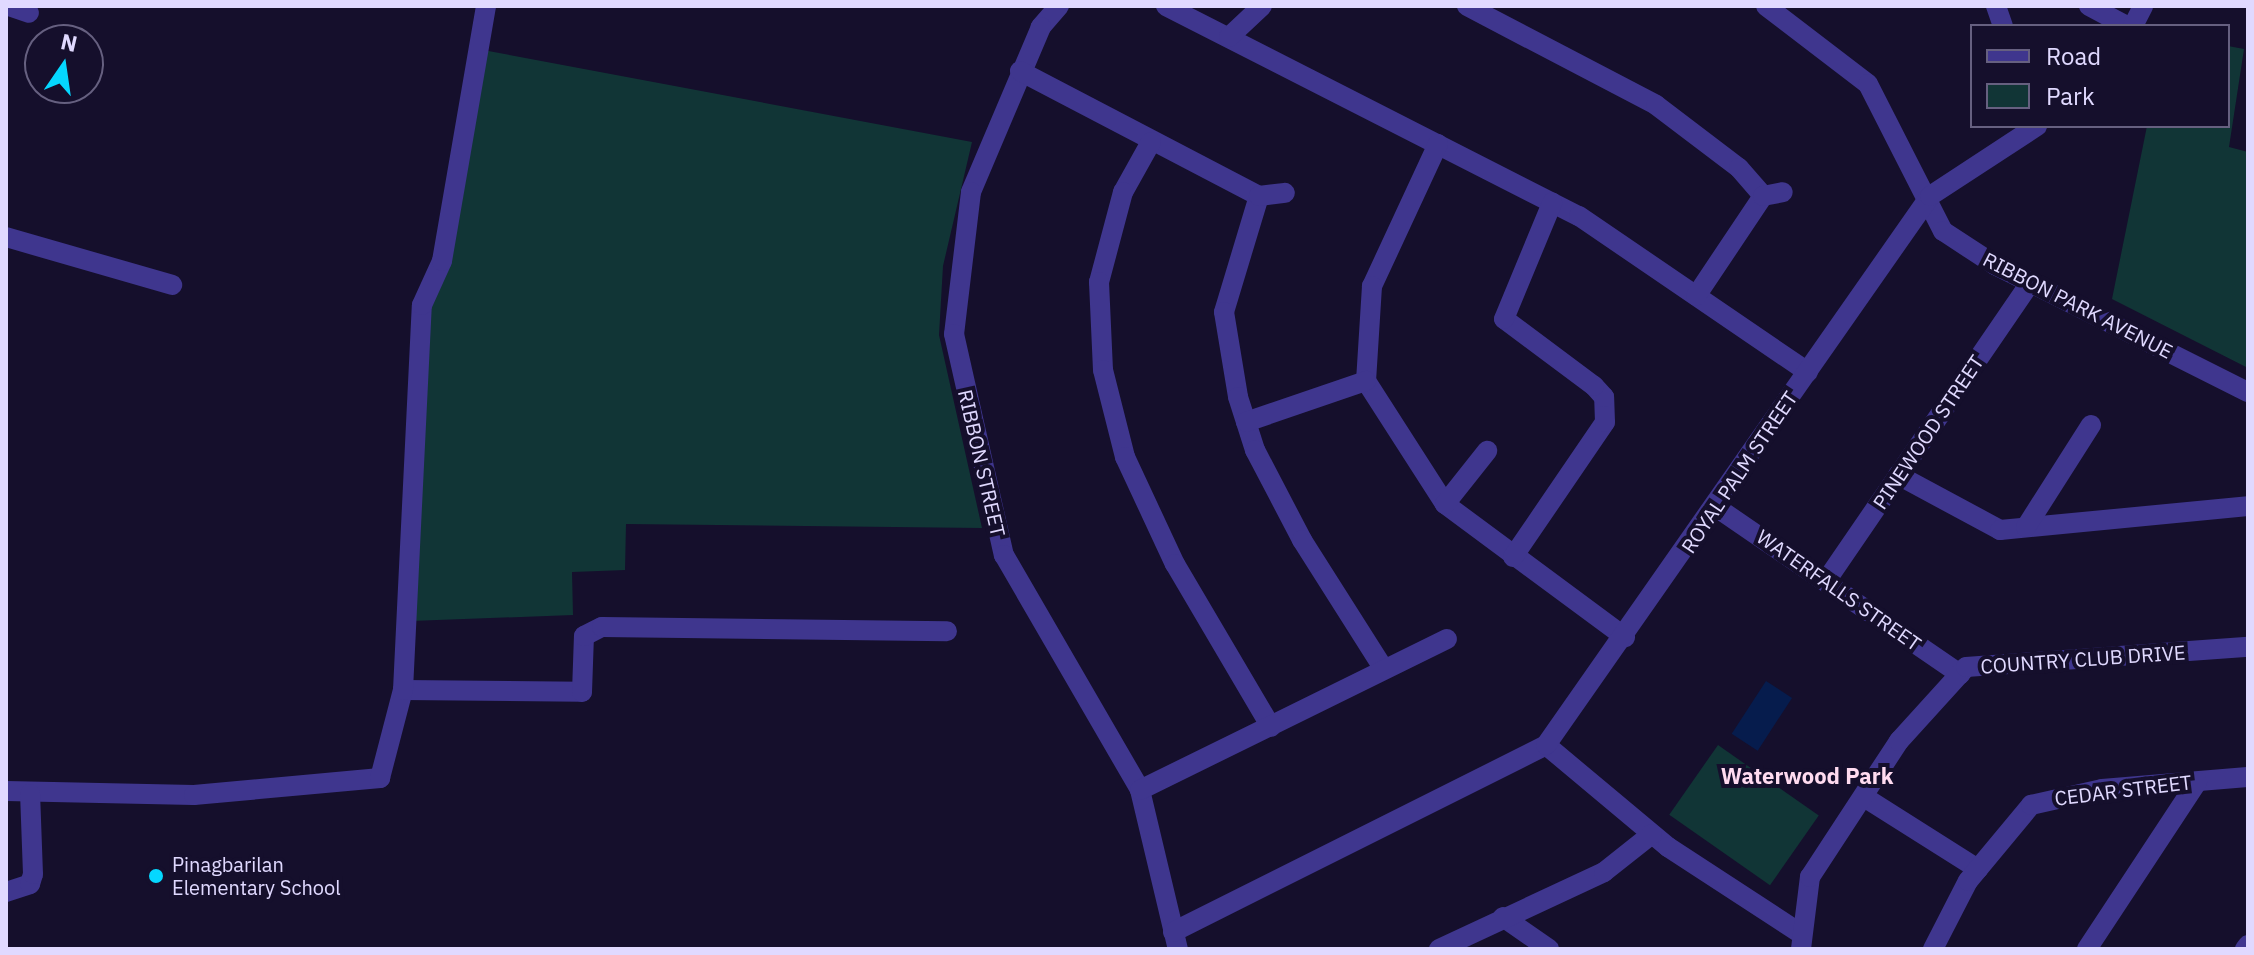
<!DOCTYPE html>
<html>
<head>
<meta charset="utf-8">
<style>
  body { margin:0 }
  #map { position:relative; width:2254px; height:955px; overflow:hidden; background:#150f2c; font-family:"IBM Plex Sans",sans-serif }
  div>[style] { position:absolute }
  .green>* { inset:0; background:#113536; transform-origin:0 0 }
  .water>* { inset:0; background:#061c4d; transform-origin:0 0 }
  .street>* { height:20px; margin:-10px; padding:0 10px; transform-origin:10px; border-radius:10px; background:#3f368e }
  .dots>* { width:22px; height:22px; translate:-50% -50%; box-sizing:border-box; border:4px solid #150f2c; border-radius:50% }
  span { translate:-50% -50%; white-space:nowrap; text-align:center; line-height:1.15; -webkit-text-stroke:8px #150f2c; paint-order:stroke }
  .street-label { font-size:20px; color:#e0d9ff }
  .poi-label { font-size:20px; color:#e0d9ff }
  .left { translate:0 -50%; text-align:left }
  .neighbourhood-label { font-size:22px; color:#ffdbf0; font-weight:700 }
  .frame { position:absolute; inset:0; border:8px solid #e0d9ff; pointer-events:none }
  .legend { position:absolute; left:1970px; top:24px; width:260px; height:104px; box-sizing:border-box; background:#150f2c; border:2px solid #666080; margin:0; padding:10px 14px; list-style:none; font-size:24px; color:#e0d9ff }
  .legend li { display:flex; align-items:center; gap:16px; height:40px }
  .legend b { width:40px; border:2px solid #666080 }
  .north { position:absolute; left:24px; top:24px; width:80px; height:80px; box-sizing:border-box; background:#150f2c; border:2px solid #666080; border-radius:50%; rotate:13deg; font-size:22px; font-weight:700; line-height:32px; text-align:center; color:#e0d9ff }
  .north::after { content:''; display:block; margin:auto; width:28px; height:36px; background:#05d7ff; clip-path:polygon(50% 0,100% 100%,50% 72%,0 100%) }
</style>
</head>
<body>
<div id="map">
  <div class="green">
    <i style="clip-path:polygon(2228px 46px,2244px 49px,2229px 147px,2248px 152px,2248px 368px,2112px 299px,2147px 126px,2228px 126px)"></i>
    <i style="clip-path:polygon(483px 50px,972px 142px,943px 266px,939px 335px,982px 528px,626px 524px,625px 570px,572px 572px,573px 615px,411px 621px,423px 346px)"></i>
    <i style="left:1718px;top:745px;width:123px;height:85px;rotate:35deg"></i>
  </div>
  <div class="water">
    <i style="left:1766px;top:681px;width:31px;height:63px;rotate:33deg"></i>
  </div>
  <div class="street">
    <i style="left:9px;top:6px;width:21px;rotate:19deg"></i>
    <i style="left:1059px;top:6px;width:28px;rotate:131deg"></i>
    <i style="left:1041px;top:27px;width:179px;rotate:113deg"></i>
    <i style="left:971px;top:192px;width:143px;rotate:96.8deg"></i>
    <i style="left:954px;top:334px;width:227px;rotate:77.3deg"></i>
    <i style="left:1004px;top:555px;width:272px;rotate:59.9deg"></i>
    <i style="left:1140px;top:790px;width:163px;rotate:76.6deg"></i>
    <i style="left:1166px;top:6px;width:463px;rotate:27deg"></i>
    <i style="left:1579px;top:216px;width:277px;rotate:34.3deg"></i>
    <i style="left:1467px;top:6px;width:213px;rotate:27.6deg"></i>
    <i style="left:1656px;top:105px;width:104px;rotate:37.2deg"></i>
    <i style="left:1739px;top:168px;width:37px;rotate:49deg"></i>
    <i style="left:1763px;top:196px;width:120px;rotate:123.8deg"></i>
    <i style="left:1766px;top:6px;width:128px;rotate:37.4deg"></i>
    <i style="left:1868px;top:84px;width:165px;rotate:63deg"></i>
    <i style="left:1943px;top:231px;width:62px;rotate:33.2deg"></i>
    <i style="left:1995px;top:265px;width:283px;rotate:26.7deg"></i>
    <i style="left:1996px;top:6px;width:21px;rotate:71deg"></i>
    <i style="left:2089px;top:6px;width:43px;rotate:27.8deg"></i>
    <i style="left:2133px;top:26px;width:22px;rotate:-63deg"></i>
    <i style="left:1229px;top:37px;width:45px;rotate:-43.2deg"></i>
    <i style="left:1020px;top:71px;width:270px;rotate:27.6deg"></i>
    <i style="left:1259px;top:196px;width:121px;rotate:106.8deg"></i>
    <i style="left:1224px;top:312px;width:86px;rotate:80.6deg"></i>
    <i style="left:1238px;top:397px;width:56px;rotate:72.2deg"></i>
    <i style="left:1255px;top:450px;width:102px;rotate:62.4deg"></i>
    <i style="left:1302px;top:540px;width:149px;rotate:57.6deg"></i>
    <i style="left:1151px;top:142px;width:57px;rotate:119.2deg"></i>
    <i style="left:1123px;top:192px;width:93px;rotate:104.9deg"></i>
    <i style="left:1099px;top:282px;width:88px;rotate:87.4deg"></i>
    <i style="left:1103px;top:370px;width:90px;rotate:75.8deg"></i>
    <i style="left:1125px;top:457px;width:118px;rotate:65deg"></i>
    <i style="left:1175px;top:564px;width:189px;rotate:59.5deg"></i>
    <i style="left:1438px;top:144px;width:157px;rotate:114.9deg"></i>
    <i style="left:1372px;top:286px;width:95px;rotate:93.6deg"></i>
    <i style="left:1366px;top:381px;width:146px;rotate:57.3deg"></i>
    <i style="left:1445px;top:504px;width:224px;rotate:36.5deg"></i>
    <i style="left:1259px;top:196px;width:26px;rotate:-7deg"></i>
    <i style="left:1763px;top:196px;width:20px;rotate:-11deg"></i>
    <i style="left:6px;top:237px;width:173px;rotate:16.1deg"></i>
    <i style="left:1246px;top:422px;width:127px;rotate:-18.9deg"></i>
    <i style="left:1898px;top:475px;width:116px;rotate:28.3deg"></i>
    <i style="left:2000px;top:530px;width:249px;rotate:-5.5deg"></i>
    <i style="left:1445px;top:504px;width:68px;rotate:-51.6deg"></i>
    <i style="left:1716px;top:507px;width:296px;rotate:34.4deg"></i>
    <i style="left:2026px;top:527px;width:121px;rotate:-57.5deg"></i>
    <i style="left:1513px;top:557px;width:163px;rotate:-55.7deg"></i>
    <i style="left:1605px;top:422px;width:25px;rotate:-92deg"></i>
    <i style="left:1604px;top:397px;width:15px;rotate:-132deg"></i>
    <i style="left:1594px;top:386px;width:112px;rotate:-143.3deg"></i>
    <i style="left:1504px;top:319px;width:126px;rotate:-67.5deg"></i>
    <i style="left:1826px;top:581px;width:361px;rotate:-55.6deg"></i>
    <i style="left:403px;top:690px;width:179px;rotate:0.6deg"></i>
    <i style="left:582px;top:692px;width:56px;rotate:-88deg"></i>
    <i style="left:584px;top:636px;width:20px;rotate:-27deg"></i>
    <i style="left:602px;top:627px;width:345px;rotate:0.7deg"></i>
    <i style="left:1546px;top:745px;width:159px;rotate:39.9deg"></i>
    <i style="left:1668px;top:847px;width:158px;rotate:33.1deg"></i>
    <i style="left:1140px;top:790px;width:342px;rotate:-26.2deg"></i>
    <i style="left:6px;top:791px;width:188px;rotate:1.2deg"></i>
    <i style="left:194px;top:795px;width:187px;rotate:-5.2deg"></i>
    <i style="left:380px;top:778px;width:91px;rotate:-75.4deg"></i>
    <i style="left:403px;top:690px;width:385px;rotate:-87.2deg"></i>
    <i style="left:422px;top:305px;width:48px;rotate:-65.6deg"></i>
    <i style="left:442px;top:261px;width:259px;rotate:-80.2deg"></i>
    <i style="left:1864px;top:797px;width:135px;rotate:32.3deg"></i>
    <i style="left:6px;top:892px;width:25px;rotate:-18deg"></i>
    <i style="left:30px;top:884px;width:10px;rotate:-73deg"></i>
    <i style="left:33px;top:874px;width:80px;rotate:-92.1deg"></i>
    <i style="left:1503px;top:917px;width:56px;rotate:34.8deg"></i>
    <i style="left:1173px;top:932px;width:417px;rotate:-26.6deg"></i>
    <i style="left:1546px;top:745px;width:670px;rotate:-55.03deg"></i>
    <i style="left:1930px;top:196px;width:128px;rotate:-33.2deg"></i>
    <i style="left:1439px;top:949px;width:182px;rotate:-25deg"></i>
    <i style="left:1604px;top:872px;width:61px;rotate:-38.4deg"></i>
    <i style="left:1801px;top:949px;width:73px;rotate:-82.9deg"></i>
    <i style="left:1810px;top:877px;width:163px;rotate:-56.8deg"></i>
    <i style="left:1899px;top:741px;width:100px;rotate:-47.8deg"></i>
    <i style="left:1966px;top:667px;width:283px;rotate:-4.1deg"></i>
    <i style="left:1933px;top:949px;width:76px;rotate:-62.8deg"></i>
    <i style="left:1968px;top:881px;width:99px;rotate:-50.3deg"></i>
    <i style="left:2031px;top:805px;width:73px;rotate:-12.7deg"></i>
    <i style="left:2102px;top:789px;width:146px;rotate:-4.7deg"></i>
    <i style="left:2087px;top:949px;width:200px;rotate:-56.6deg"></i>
    <i style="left:2245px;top:949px;width:5px;rotate:-53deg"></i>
  </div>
  <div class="dots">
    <i style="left:156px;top:876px;background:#05d7ff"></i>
  </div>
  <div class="street-label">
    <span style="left:2078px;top:305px;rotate:27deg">RIBBON PARK AVENUE</span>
    <span style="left:1928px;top:432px;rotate:-56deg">PINEWOOD STREET</span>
    <span style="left:982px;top:463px;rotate:77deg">RIBBON STREET</span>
    <span style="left:1739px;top:472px;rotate:-56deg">ROYAL PALM STREET</span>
    <span style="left:1839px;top:590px;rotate:35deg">WATERFALLS STREET</span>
    <span style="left:2083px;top:659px;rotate:-4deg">COUNTRY CLUB DRIVE</span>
    <span style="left:2123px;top:790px;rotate:-7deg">CEDAR STREET</span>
  </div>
  <div class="poi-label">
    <span class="left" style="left:172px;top:876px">Pinagbarilan<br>Elementary School</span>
  </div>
  <div class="neighbourhood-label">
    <span style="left:1807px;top:776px">Waterwood Park</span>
  </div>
  <div class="frame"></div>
  <ul class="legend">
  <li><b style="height:10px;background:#3f368e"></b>Road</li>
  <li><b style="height:22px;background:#113536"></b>Park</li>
  </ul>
  <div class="north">N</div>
</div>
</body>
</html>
